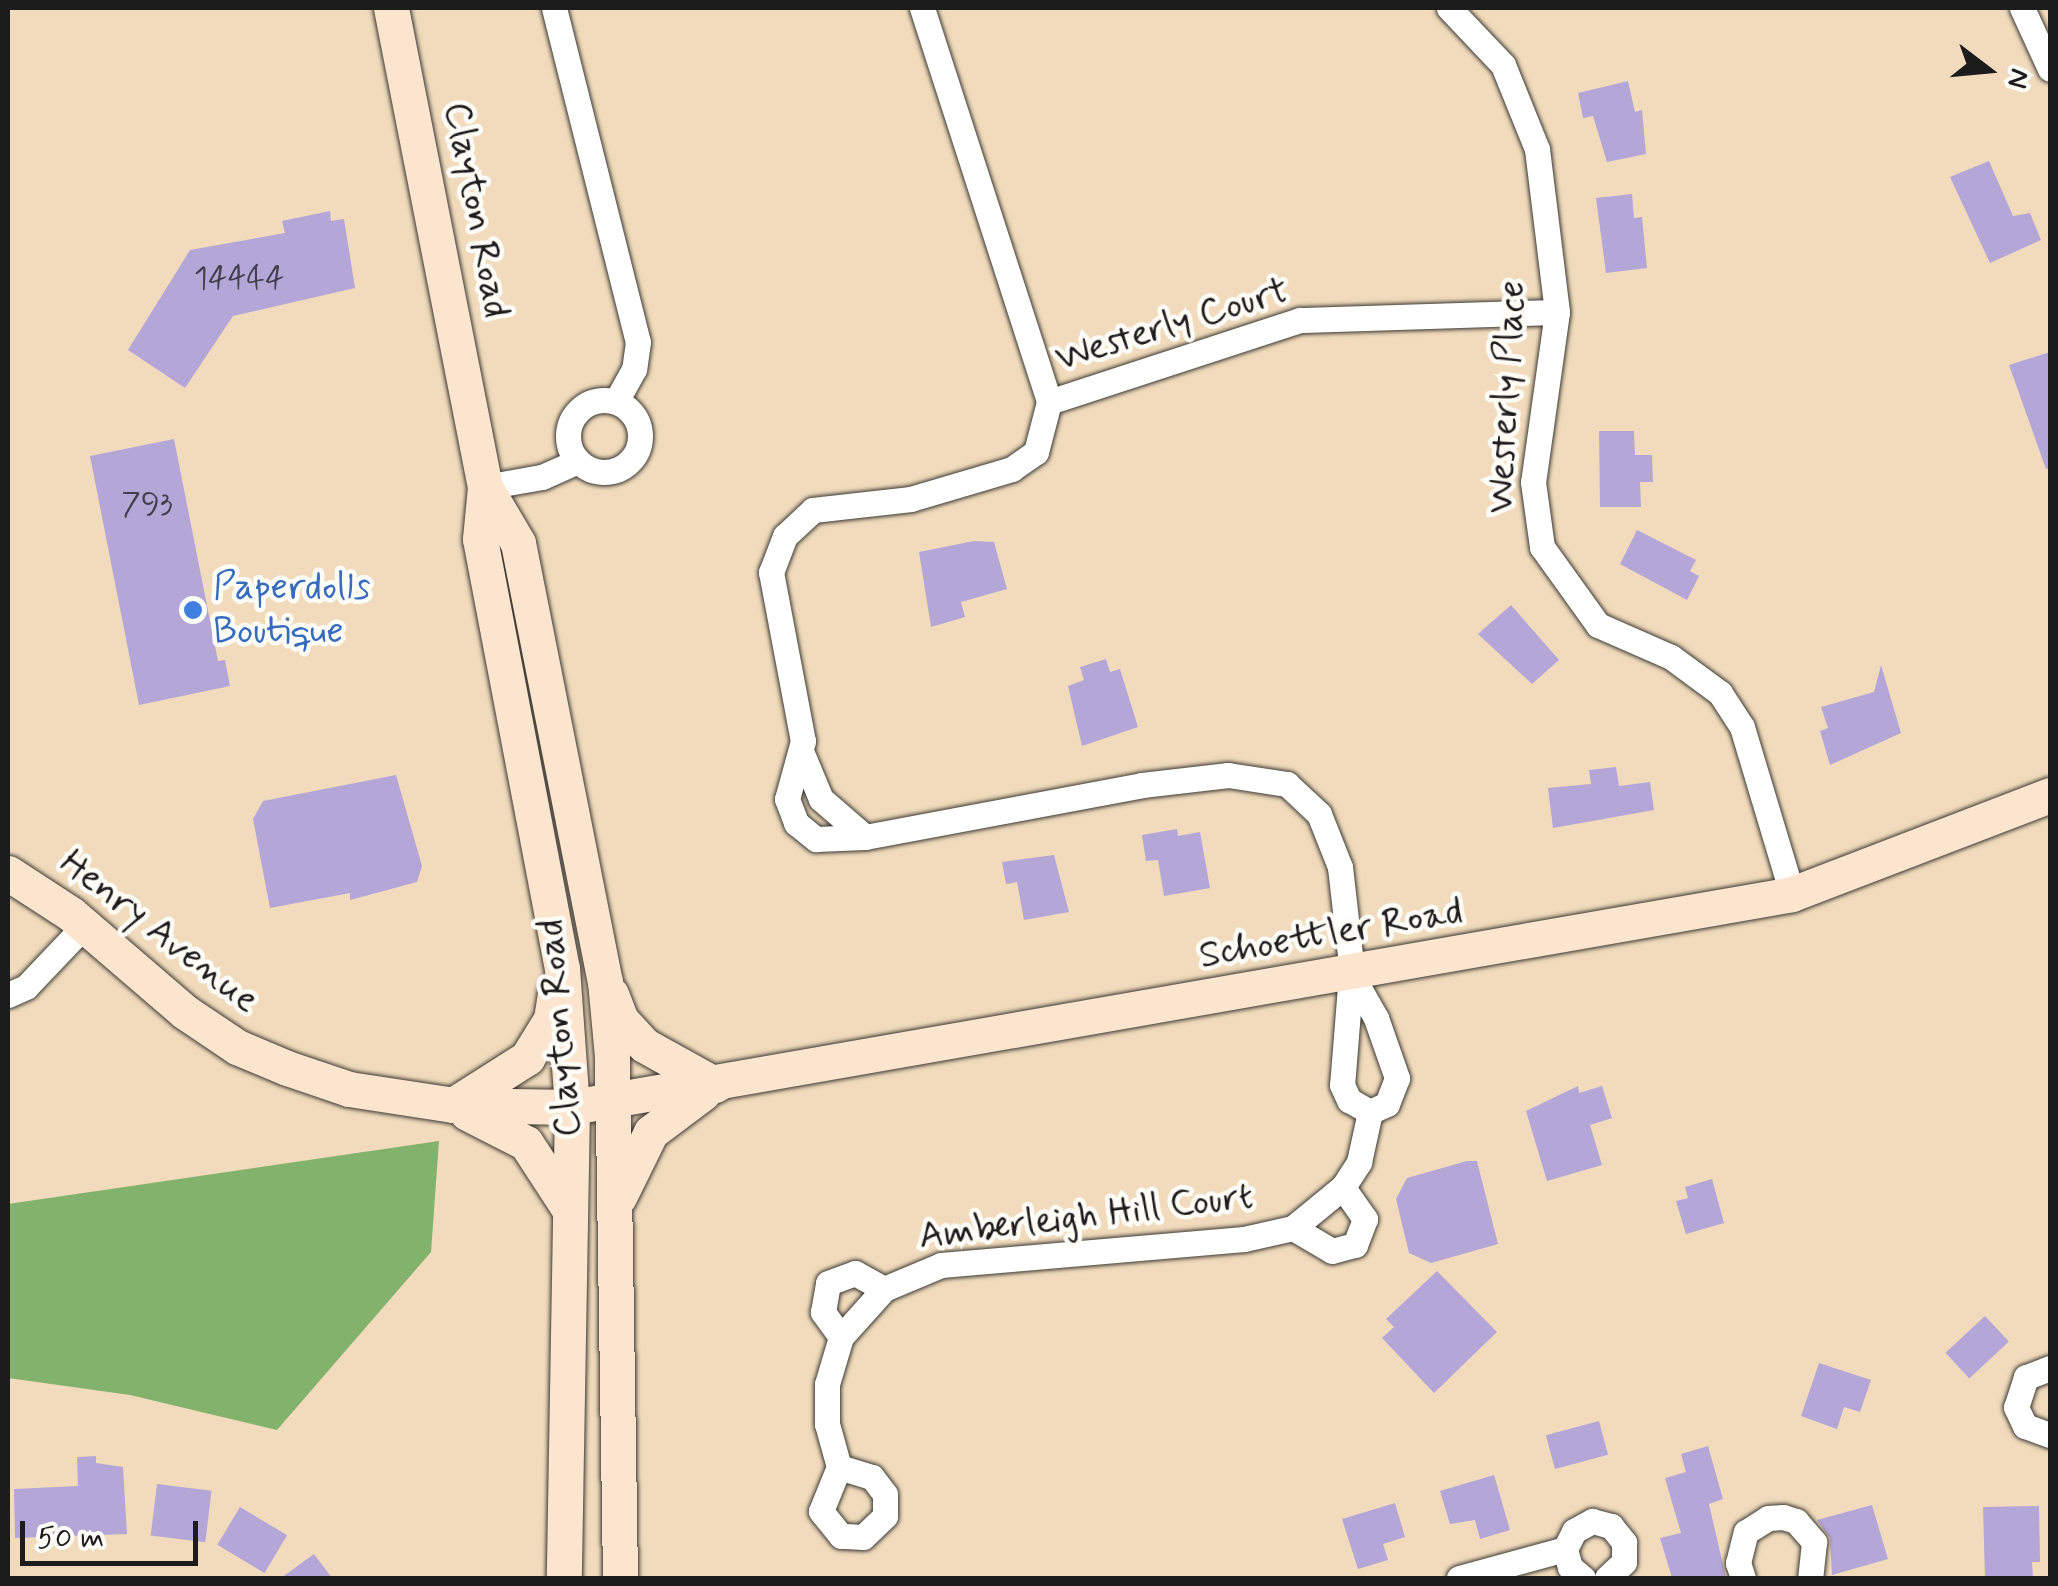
<!DOCTYPE html>
<html>
<head>
<meta charset="utf-8">
<style>
  body { margin:0 }
  #map { position:relative; width:2058px; height:1586px; overflow:hidden; background:#f1dbbc; font-family:Mynerve,sans-serif }
  div>[style] { position:absolute }
  .forest>* { inset:0; background:#82b26c }
  .building>* { inset:0; background:#b5a6d8; transform-origin:0 0 }
  .roads { filter:drop-shadow(0 0 2px #3c3934) drop-shadow(0 0 2px #3c3934) }
  .street>* { height:25px; margin:-12.5px; padding:0 12.5px; transform-origin:12.5px; border-radius:12.5px; background:#fff }
  .street>.ring { margin:-12.5px; padding:0; box-sizing:content-box; background:none; border:25px solid #fff; border-radius:50% }
  .secondary>* { height:35px; margin:-17.5px; padding:0 17.5px; transform-origin:17.5px; border-radius:17.5px; background:#fbe5cf }
  .dots>* { width:28px; height:28px; translate:-50% -50%; box-sizing:border-box; border:5px solid #fdfcf7; border-radius:50% }
  span { translate:-50% -50%; white-space:nowrap; text-align:center; line-height:1.15; -webkit-text-stroke:9px #fdfcf7; paint-order:stroke }
  .number-label { font-size:32px; color:#423e4b }
  .number-label span { -webkit-text-stroke-width:0 }
  .street-label { font-size:38px; color:#1c1c1c }
  .shop-label { font-size:38px; color:#366cbe }
  .left { translate:0 -50%; text-align:left }
  .frame { position:absolute; inset:0; border:10px solid #1c1c1c; pointer-events:none }
  .north { position:absolute; left:1938px; top:20px; width:100px; height:100px; -webkit-text-stroke:8px #fdfcf7; paint-order:stroke; rotate:106deg; font-size:28px; font-weight:700; line-height:40px; text-align:center; color:#1c1c1c }
  .north::after { content:''; display:block; margin:auto; width:35px; height:45px; background:#1c1c1c; clip-path:polygon(50% 0,100% 100%,50% 72%,0 100%) }
  .scale { position:absolute; left:20px; top:1521px; width:178px; height:45px; box-sizing:border-box; border:5px solid #1c1c1c; border-top:0; padding-left:12px; font-size:30px; line-height:35px; white-space:nowrap; color:#1c1c1c; -webkit-text-stroke:8px #fdfcf7; paint-order:stroke }
</style>
</head>
<body>
<div id="map">
  <div class="forest">
    <i style="clip-path:polygon(439px 1141px,431px 1252px,277px 1430px,130px 1395px,8px 1378px,8px 1204px)"></i>
  </div>
  <div class="building">
    <i style="clip-path:polygon(1628px 81px,1635px 112px,1642px 110px,1646px 154px,1607px 162px,1593px 116px,1583px 118px,1578px 93px)"></i>
    <i style="clip-path:polygon(1989px 161px,2013px 216px,2030px 213px,2041px 240px,1990px 263px,1950px 177px)"></i>
    <i style="clip-path:polygon(1632px 194px,1634px 218px,1642px 217px,1647px 268px,1606px 273px,1596px 198px)"></i>
    <i style="clip-path:polygon(330px 211px,331px 221px,344px 219px,355px 288px,233px 316px,185px 388px,128px 350px,190px 250px,285px 233px,282px 221px)"></i>
    <i style="clip-path:polygon(2050px 352px,2050px 468px,2046px 469px,2009px 365px)"></i>
    <i style="clip-path:polygon(1599px 431px,1634px 431px,1635px 455px,1652px 455px,1653px 482px,1640px 482px,1641px 507px,1600px 507px)"></i>
    <i style="clip-path:polygon(174px 439px,218px 661px,225px 660px,230px 686px,139px 705px,90px 456px)"></i>
    <i style="clip-path:polygon(1637px 530px,1696px 560px,1690px 571px,1699px 576px,1687px 600px,1620px 564px)"></i>
    <i style="clip-path:polygon(974px 541px,994px 542px,1007px 589px,961px 602px,965px 617px,931px 627px,919px 552px)"></i>
    <i style="clip-path:polygon(1511px 605px,1559px 660px,1532px 684px,1478px 634px)"></i>
    <i style="clip-path:polygon(1106px 659px,1110px 672px,1120px 669px,1138px 727px,1082px 746px,1068px 686px,1084px 680px,1080px 667px)"></i>
    <i style="clip-path:polygon(1881px 665px,1901px 733px,1830px 765px,1820px 731px,1828px 728px,1821px 707px,1874px 692px)"></i>
    <i style="clip-path:polygon(1616px 767px,1619px 786px,1650px 782px,1654px 810px,1553px 828px,1548px 788px,1591px 784px,1589px 770px)"></i>
    <i style="clip-path:polygon(396px 775px,422px 866px,417px 882px,350px 900px,350px 893px,270px 908px,253px 819px,263px 801px)"></i>
    <i style="clip-path:polygon(1177px 829px,1178px 836px,1200px 832px,1210px 888px,1164px 896px,1158px 860px,1146px 861px,1142px 835px)"></i>
    <i style="clip-path:polygon(1054px 855px,1069px 912px,1024px 920px,1017px 882px,1006px 884px,1002px 862px)"></i>
    <i style="clip-path:polygon(1578px 1086px,1579px 1093px,1602px 1086px,1612px 1118px,1590px 1125px,1602px 1165px,1547px 1181px,1526px 1111px)"></i>
    <i style="clip-path:polygon(1467px 1161px,1477px 1161px,1498px 1244px,1431px 1263px,1409px 1253px,1396px 1199px,1407px 1178px)"></i>
    <i style="clip-path:polygon(1712px 1179px,1724px 1223px,1686px 1234px,1676px 1201px,1688px 1198px,1685px 1187px)"></i>
    <i style="clip-path:polygon(1437px 1271px,1497px 1332px,1434px 1393px,1382px 1338px,1394px 1327px,1386px 1319px)"></i>
    <i style="left:1985px;top:1316px;width:35px;height:54px;rotate:47deg"></i>
    <i style="clip-path:polygon(1819px 1363px,1871px 1380px,1860px 1412px,1844px 1407px,1837px 1429px,1801px 1416px)"></i>
    <i style="left:1599px;top:1421px;width:35px;height:55px;rotate:75deg"></i>
    <i style="clip-path:polygon(1708px 1446px,1723px 1499px,1709px 1504px,1726px 1578px,1672px 1578px,1660px 1538px,1681px 1533px,1665px 1478px,1686px 1472px,1681px 1454px)"></i>
    <i style="clip-path:polygon(96px 1456px,96px 1463px,123px 1467px,127px 1534px,15px 1538px,14px 1489px,78px 1486px,77px 1457px)"></i>
    <i style="clip-path:polygon(1494px 1475px,1510px 1530px,1480px 1539px,1475px 1520px,1450px 1524px,1440px 1491px)"></i>
    <i style="left:157px;top:1484px;width:55px;height:52px;rotate:7deg"></i>
    <i style="clip-path:polygon(1395px 1503px,1405px 1537px,1383px 1544px,1388px 1560px,1358px 1569px,1342px 1519px)"></i>
    <i style="clip-path:polygon(1872px 1505px,1888px 1559px,1832px 1575px,1830px 1538px,1817px 1520px)"></i>
    <i style="clip-path:polygon(2039px 1506px,2040px 1562px,2032px 1562px,2033px 1578px,1985px 1578px,1983px 1507px)"></i>
    <i style="left:240px;top:1507px;width:55px;height:44px;rotate:31deg"></i>
    <i style="clip-path:polygon(314px 1554px,332px 1578px,281px 1578px)"></i>
  </div>
  <div class="roads">
    <div class="street">
      <i style="left:554px;top:8px;width:344px;rotate:75.9deg"></i>
      <i style="left:638px;top:342px;width:27px;rotate:98deg"></i>
      <i style="left:634px;top:369px;width:37px;rotate:119deg"></i>
      <i style="left:922px;top:8px;width:414px;rotate:72.1deg"></i>
      <i style="left:1049px;top:402px;width:52px;rotate:104.6deg"></i>
      <i style="left:1036px;top:452px;width:29px;rotate:145deg"></i>
      <i style="left:1012px;top:469px;width:105px;rotate:163.5deg"></i>
      <i style="left:911px;top:499px;width:99px;rotate:173.6deg"></i>
      <i style="left:813px;top:510px;width:38px;rotate:137deg"></i>
      <i style="left:785px;top:536px;width:39px;rotate:111deg"></i>
      <i style="left:771px;top:572px;width:172px;rotate:79.3deg"></i>
      <i style="left:803px;top:741px;width:60px;rotate:105.4deg"></i>
      <i style="left:787px;top:799px;width:26px;rotate:69deg"></i>
      <i style="left:796px;top:823px;width:26px;rotate:39deg"></i>
      <i style="left:816px;top:839px;width:49px;rotate:-2.3deg"></i>
      <i style="left:865px;top:837px;width:282px;rotate:-10.6deg"></i>
      <i style="left:1142px;top:785px;width:87px;rotate:-6.6deg"></i>
      <i style="left:1228px;top:775px;width:60px;rotate:8.7deg"></i>
      <i style="left:1287px;top:784px;width:44px;rotate:43.2deg"></i>
      <i style="left:1319px;top:814px;width:57px;rotate:68.4deg"></i>
      <i style="left:1340px;top:867px;width:107px;rotate:83.5deg"></i>
      <i style="left:1449px;top:8px;width:79px;rotate:46.5deg"></i>
      <i style="left:1503px;top:65px;width:91px;rotate:68deg"></i>
      <i style="left:1537px;top:149px;width:164px;rotate:83deg"></i>
      <i style="left:1557px;top:312px;width:172px;rotate:98deg"></i>
      <i style="left:1533px;top:482px;width:66px;rotate:82.1deg"></i>
      <i style="left:1542px;top:547px;width:96px;rotate:54.3deg"></i>
      <i style="left:1598px;top:625px;width:80px;rotate:23.7deg"></i>
      <i style="left:1671px;top:657px;width:61px;rotate:36.3deg"></i>
      <i style="left:1720px;top:693px;width:40px;rotate:57.1deg"></i>
      <i style="left:1742px;top:727px;width:174px;rotate:73.3deg"></i>
      <i style="left:2022px;top:8px;width:67px;rotate:65.3deg"></i>
      <i class="ring" style="left:568px;top:400px;width:47px;height:47px"></i>
      <i style="left:1049px;top:402px;width:264px;rotate:-18.1deg"></i>
      <i style="left:1300px;top:320px;width:257px;rotate:-1.8deg"></i>
      <i style="left:485px;top:487px;width:58px;rotate:-10deg"></i>
      <i style="left:542px;top:477px;width:39px;rotate:-24deg"></i>
      <i style="left:801px;top:751px;width:52px;rotate:67.4deg"></i>
      <i style="left:821px;top:799px;width:58px;rotate:40.8deg"></i>
      <i style="left:1351px;top:974px;width:51px;rotate:60.4deg"></i>
      <i style="left:1376px;top:1018px;width:64px;rotate:70.7deg"></i>
      <i style="left:1397px;top:1078px;width:28px;rotate:111deg"></i>
      <i style="left:1387px;top:1104px;width:19px;rotate:155deg"></i>
      <i style="left:1351px;top:974px;width:111px;rotate:94.6deg"></i>
      <i style="left:1342px;top:1085px;width:17px;rotate:65deg"></i>
      <i style="left:1349px;top:1100px;width:24px;rotate:30deg"></i>
      <i style="left:8px;top:995px;width:20px;rotate:-24deg"></i>
      <i style="left:26px;top:987px;width:86px;rotate:-46.4deg"></i>
      <i style="left:1293px;top:1228px;width:45px;rotate:30.5deg"></i>
      <i style="left:1332px;top:1251px;width:24px;rotate:-15deg"></i>
      <i style="left:1355px;top:1245px;width:28px;rotate:-69deg"></i>
      <i style="left:1365px;top:1219px;width:39px;rotate:-125deg"></i>
      <i style="left:841px;top:1337px;width:31px;rotate:-126deg"></i>
      <i style="left:823px;top:1312px;width:29px;rotate:-80deg"></i>
      <i style="left:828px;top:1283px;width:29px;rotate:-20deg"></i>
      <i style="left:855px;top:1273px;width:33px;rotate:29deg"></i>
      <i style="left:2050px;top:1368px;width:26px;rotate:159deg"></i>
      <i style="left:2026px;top:1377px;width:32px;rotate:108deg"></i>
      <i style="left:2016px;top:1407px;width:21px;rotate:65deg"></i>
      <i style="left:2025px;top:1426px;width:27px;rotate:20deg"></i>
      <i style="left:839px;top:1467px;width:45px;rotate:-105.6deg"></i>
      <i style="left:827px;top:1424px;width:40px;rotate:-90deg"></i>
      <i style="left:827px;top:1384px;width:49px;rotate:-73.4deg"></i>
      <i style="left:841px;top:1337px;width:64px;rotate:-48.1deg"></i>
      <i style="left:884px;top:1289px;width:62px;rotate:-22.8deg"></i>
      <i style="left:941px;top:1265px;width:304px;rotate:-4.9deg"></i>
      <i style="left:1244px;top:1239px;width:50px;rotate:-12.7deg"></i>
      <i style="left:1293px;top:1228px;width:65px;rotate:-39.4deg"></i>
      <i style="left:1343px;top:1187px;width:30px;rotate:-57deg"></i>
      <i style="left:1359px;top:1162px;width:51px;rotate:-77.6deg"></i>
      <i style="left:839px;top:1467px;width:34px;rotate:17deg"></i>
      <i style="left:872px;top:1477px;width:21px;rotate:53deg"></i>
      <i style="left:885px;top:1494px;width:22px;rotate:90deg"></i>
      <i style="left:885px;top:1516px;width:30px;rotate:136deg"></i>
      <i style="left:863px;top:1537px;width:22px;rotate:-177deg"></i>
      <i style="left:841px;top:1536px;width:32px;rotate:-129deg"></i>
      <i style="left:821px;top:1511px;width:48px;rotate:-67.8deg"></i>
      <i style="left:1459px;top:1578px;width:110px;rotate:-15.3deg"></i>
      <i style="left:1583px;top:1578px;width:17px;rotate:-140deg"></i>
      <i style="left:1570px;top:1567px;width:19px;rotate:-106deg"></i>
      <i style="left:1565px;top:1549px;width:20px;rotate:-63deg"></i>
      <i style="left:1574px;top:1531px;width:21px;rotate:-29deg"></i>
      <i style="left:1592px;top:1521px;width:20px;rotate:15deg"></i>
      <i style="left:1611px;top:1526px;width:21px;rotate:51deg"></i>
      <i style="left:1624px;top:1542px;width:20px;rotate:90deg"></i>
      <i style="left:1624px;top:1562px;width:23px;rotate:137deg"></i>
      <i style="left:1743px;top:1578px;width:16px;rotate:-108deg"></i>
      <i style="left:1738px;top:1563px;width:32px;rotate:-76deg"></i>
      <i style="left:1746px;top:1532px;width:26px;rotate:-32deg"></i>
      <i style="left:1768px;top:1518px;width:15px;rotate:-4deg"></i>
      <i style="left:1783px;top:1517px;width:14px;rotate:17deg"></i>
      <i style="left:1796px;top:1521px;width:28px;rotate:49deg"></i>
      <i style="left:1814px;top:1542px;width:36px;rotate:96deg"></i>
    </div>
    <div class="secondary">
      <i style="left:391px;top:8px;width:488px;rotate:78.9deg"></i>
      <i style="left:485px;top:487px;width:52px;rotate:95.5deg"></i>
      <i style="left:480px;top:539px;width:437px;rotate:79.2deg"></i>
      <i style="left:562px;top:968px;width:139px;rotate:85.9deg"></i>
      <i style="left:572px;top:1107px;width:471px;rotate:91deg"></i>
      <i style="left:485px;top:487px;width:65px;rotate:59.5deg"></i>
      <i style="left:518px;top:543px;width:447px;rotate:78.8deg"></i>
      <i style="left:605px;top:981px;width:76px;rotate:84.7deg"></i>
      <i style="left:612px;top:1057px;width:521px;rotate:89.12deg"></i>
      <i style="left:8px;top:873px;width:75px;rotate:33.1deg"></i>
      <i style="left:71px;top:914px;width:150px;rotate:40.7deg"></i>
      <i style="left:185px;top:1012px;width:63px;rotate:33.9deg"></i>
      <i style="left:237px;top:1047px;width:54px;rotate:22.8deg"></i>
      <i style="left:287px;top:1068px;width:65px;rotate:18.7deg"></i>
      <i style="left:349px;top:1089px;width:105px;rotate:8.7deg"></i>
      <i style="left:453px;top:1105px;width:119px;rotate:1deg"></i>
      <i style="left:572px;top:1107px;width:1238px;rotate:-9.9deg"></i>
      <i style="left:1792px;top:894px;width:276px;rotate:-21deg"></i>
      <i style="left:611px;top:994px;width:28px;rotate:69deg"></i>
      <i style="left:621px;top:1020px;width:34px;rotate:47deg"></i>
      <i style="left:644px;top:1045px;width:82px;rotate:29.1deg"></i>
      <i style="left:453px;top:1105px;width:88px;rotate:-32.4deg"></i>
      <i style="left:527px;top:1058px;width:46px;rotate:-58.4deg"></i>
      <i style="left:551px;top:1019px;width:30px;rotate:-81deg"></i>
      <i style="left:467px;top:1113px;width:66px;rotate:27deg"></i>
      <i style="left:526px;top:1143px;width:79px;rotate:56.9deg"></i>
      <i style="left:619px;top:1197px;width:72px;rotate:-63.8deg"></i>
      <i style="left:651px;top:1132px;width:65px;rotate:-36.9deg"></i>
    </div>
  </div>
  <div class="dots">
    <i style="left:193px;top:610px;background:#3f7fe0"></i>
  </div>
  <div class="number-label">
    <span style="left:239px;top:279px">14444</span>
    <span style="left:147px;top:505px">793</span>
  </div>
  <div class="street-label">
    <span style="left:476px;top:210px;rotate:79deg">Clayton Road</span>
    <span style="left:1172px;top:325px;rotate:-17deg">Westerly Court</span>
    <span style="left:1507px;top:397px;rotate:-87deg">Westerly Place</span>
    <span style="left:159px;top:932px;rotate:38deg">Henry Avenue</span>
    <span style="left:1331px;top:934px;rotate:-10deg">Schoettler Road</span>
    <span style="left:560px;top:1028px;rotate:-95deg">Clayton Road</span>
    <span style="left:1086px;top:1217px;rotate:-7deg">Amberleigh Hill Court</span>
  </div>
  <div class="shop-label">
    <span class="left" style="left:213px;top:610px">Paperdolls<br>Boutique</span>
  </div>
  <div class="frame"></div>
  <div class="north">N</div>
  <div class="scale">50 m</div>
</div>
</body>
</html>
